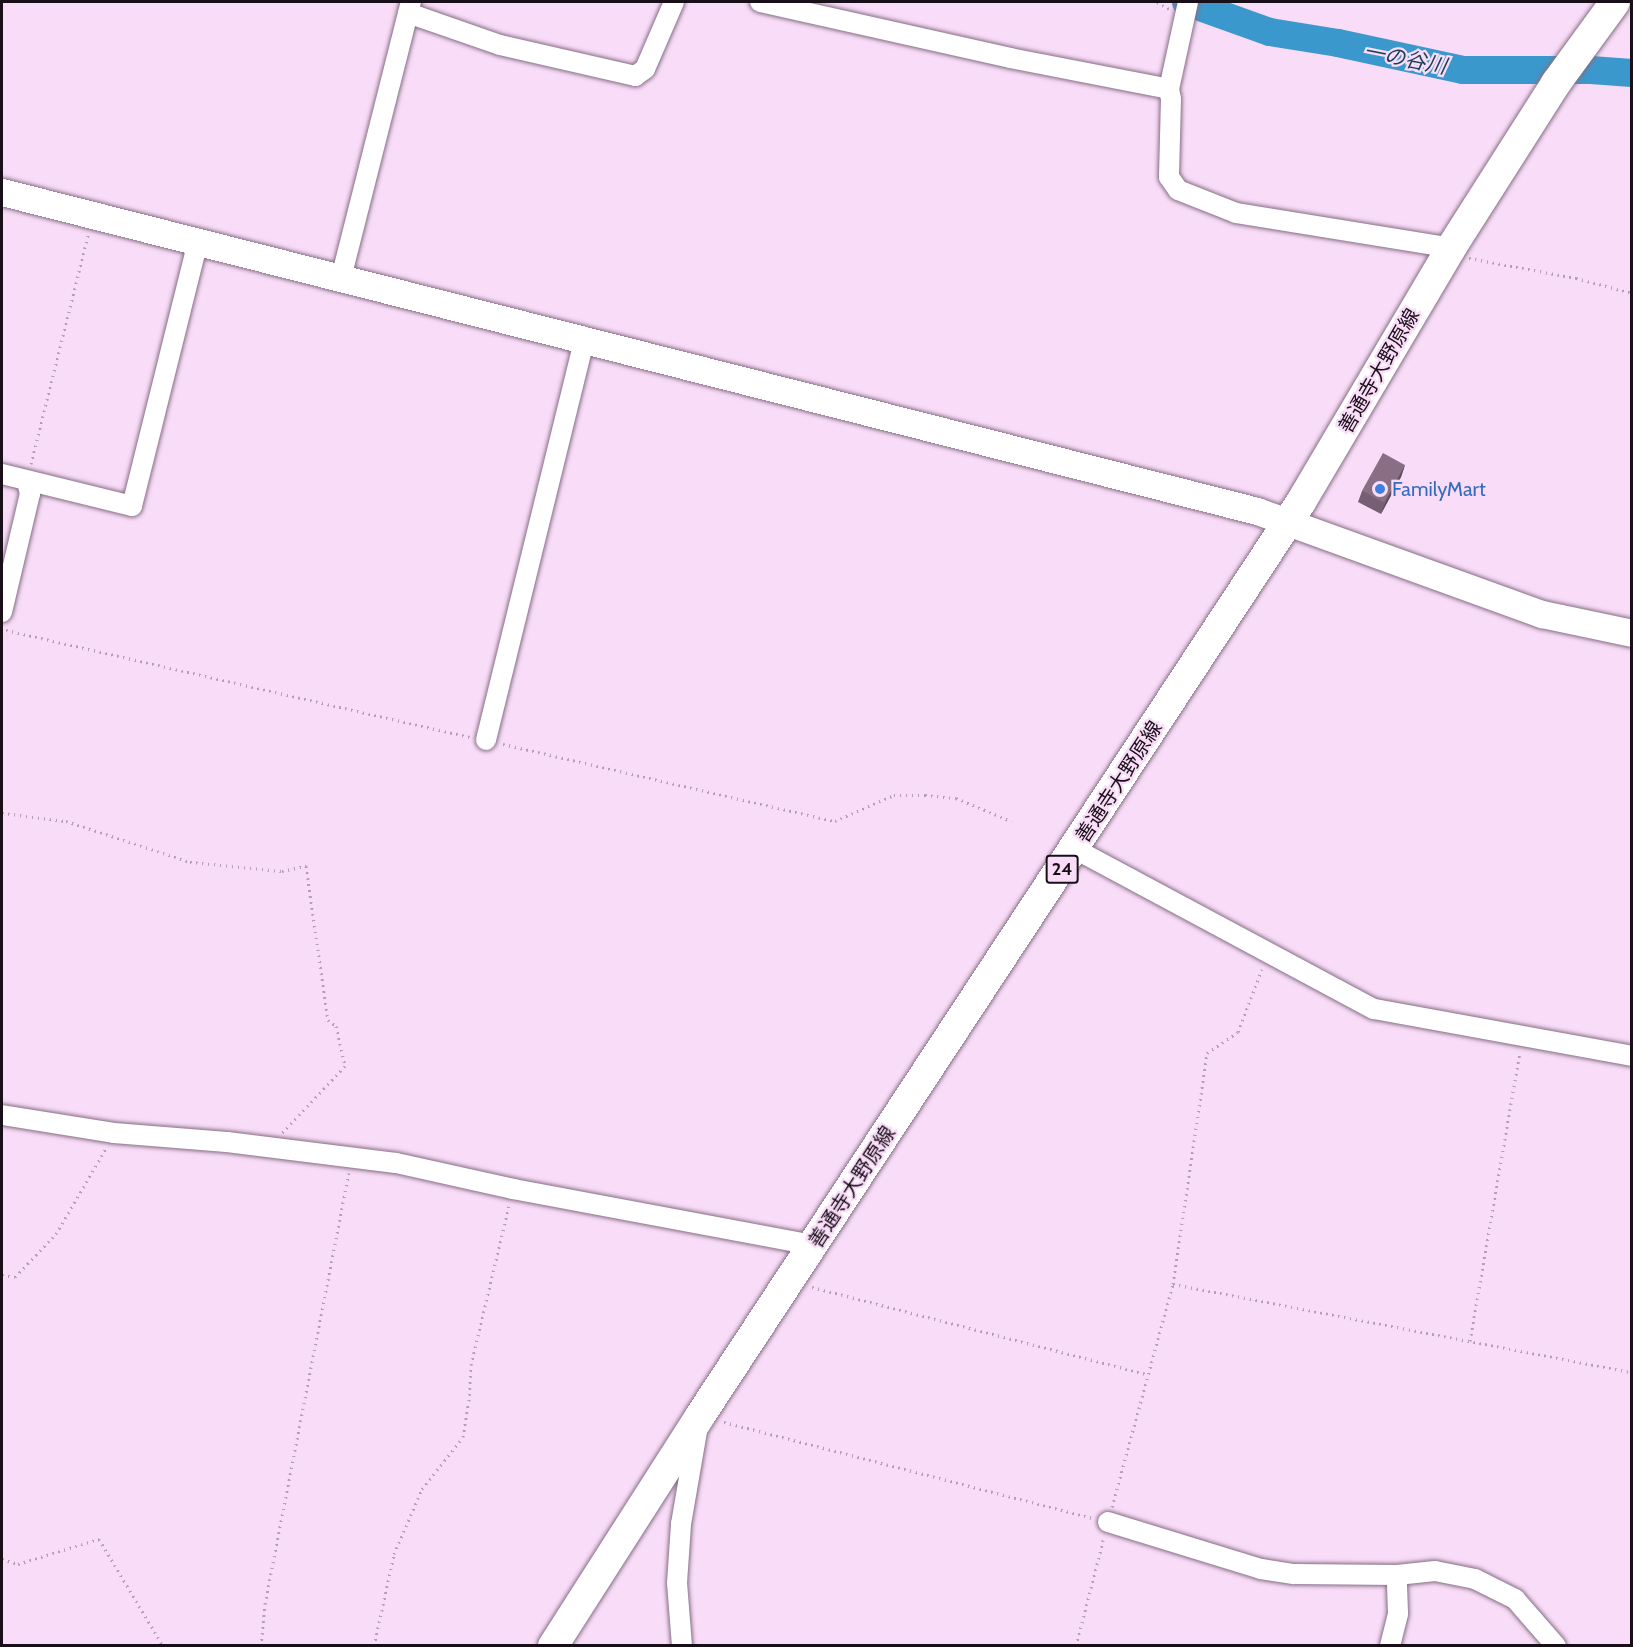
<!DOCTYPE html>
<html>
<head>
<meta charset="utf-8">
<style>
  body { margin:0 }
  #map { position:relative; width:1633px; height:1647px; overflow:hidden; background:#f9ddf8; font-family:Cabin,"Noto Sans JP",sans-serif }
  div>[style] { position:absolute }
  .river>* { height:28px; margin:-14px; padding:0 14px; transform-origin:14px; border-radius:14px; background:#3b98cd }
  .path>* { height:3px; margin-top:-1.5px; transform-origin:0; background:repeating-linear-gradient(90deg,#b59fb5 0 1.5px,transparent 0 6px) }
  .roads { filter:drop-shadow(0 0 2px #866d86) drop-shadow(0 0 2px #866d86) }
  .street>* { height:20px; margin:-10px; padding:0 10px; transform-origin:10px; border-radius:10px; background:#fff }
  .secondary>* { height:27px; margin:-13.5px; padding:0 13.5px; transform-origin:13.5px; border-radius:13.5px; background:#fff }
  .primary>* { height:30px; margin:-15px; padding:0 15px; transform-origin:15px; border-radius:15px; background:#fff }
  .wall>* { inset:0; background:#765f72 }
  .shaded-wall>* { inset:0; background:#604d5c }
  .building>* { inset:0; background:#896e84; transform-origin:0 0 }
  .dots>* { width:16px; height:16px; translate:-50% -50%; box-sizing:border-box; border:3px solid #f9ddf8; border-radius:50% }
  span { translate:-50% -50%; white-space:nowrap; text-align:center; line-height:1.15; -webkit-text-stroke:4.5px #f9ddf8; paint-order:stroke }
  .shield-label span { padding:2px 4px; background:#f9ddf8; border:2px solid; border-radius:4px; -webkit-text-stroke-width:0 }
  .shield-label { font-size:18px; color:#180f18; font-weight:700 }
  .street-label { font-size:20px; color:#180f18 }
  .shop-label { font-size:20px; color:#366cbe }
  .left { translate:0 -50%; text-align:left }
  .water-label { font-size:21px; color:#193f56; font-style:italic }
  .frame { position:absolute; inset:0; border:3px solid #180f18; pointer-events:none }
</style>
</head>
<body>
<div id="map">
  <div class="river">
    <i style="left:1186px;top:2px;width:89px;rotate:19.7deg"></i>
    <i style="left:1270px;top:32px;width:69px;rotate:9.2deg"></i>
    <i style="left:1338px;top:43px;width:128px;rotate:12.2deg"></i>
    <i style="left:1463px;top:70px;width:128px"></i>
    <i style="left:1591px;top:70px;width:41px;rotate:4.2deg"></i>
  </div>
  <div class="path">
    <i style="left:1157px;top:2px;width:16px;rotate:30deg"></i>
    <i style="left:1469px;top:258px;width:109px;rotate:10.6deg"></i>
    <i style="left:1576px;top:278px;width:58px;rotate:15deg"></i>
    <i style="left:31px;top:464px;width:236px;rotate:-76deg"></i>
    <i style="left:6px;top:630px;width:476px;rotate:13deg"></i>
    <i style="left:503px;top:744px;width:341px;rotate:13.1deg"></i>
    <i style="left:835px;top:821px;width:64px;rotate:-23.8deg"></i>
    <i style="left:894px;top:795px;width:31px"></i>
    <i style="left:925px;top:795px;width:31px;rotate:6deg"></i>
    <i style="left:956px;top:798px;width:60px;rotate:22.7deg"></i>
    <i style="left:2px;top:813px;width:64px;rotate:7.1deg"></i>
    <i style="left:66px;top:821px;width:131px;rotate:18.3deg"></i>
    <i style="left:190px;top:862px;width:92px;rotate:5.6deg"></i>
    <i style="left:282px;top:871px;width:25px;rotate:-12deg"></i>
    <i style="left:306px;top:866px;width:156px;rotate:81.9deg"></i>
    <i style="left:328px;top:1020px;width:10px;rotate:37deg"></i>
    <i style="left:336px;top:1026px;width:41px;rotate:77.3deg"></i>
    <i style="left:345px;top:1066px;width:92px;rotate:133.2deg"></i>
    <i style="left:2px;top:1275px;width:13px;rotate:9deg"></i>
    <i style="left:15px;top:1277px;width:59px;rotate:-46.4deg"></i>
    <i style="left:56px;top:1234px;width:99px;rotate:-59.8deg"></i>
    <i style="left:1173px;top:1284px;width:467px;rotate:10.9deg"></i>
    <i style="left:812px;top:1287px;width:346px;rotate:14.6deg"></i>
    <i style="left:1470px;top:1341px;width:292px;rotate:-80.2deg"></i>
    <i style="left:724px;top:1422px;width:380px;rotate:14.6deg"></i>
    <i style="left:1112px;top:1507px;width:231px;rotate:-74.7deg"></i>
    <i style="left:1173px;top:1284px;width:233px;rotate:-81.6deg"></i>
    <i style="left:1207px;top:1053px;width:37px;rotate:-34deg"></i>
    <i style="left:1238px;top:1032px;width:67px;rotate:-69.1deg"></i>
    <i style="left:2px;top:1559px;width:17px;rotate:17deg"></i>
    <i style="left:18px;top:1564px;width:85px;rotate:-17.2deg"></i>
    <i style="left:99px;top:1539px;width:125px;rotate:59.1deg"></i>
    <i style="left:261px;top:1646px;width:42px;rotate:-84.6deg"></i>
    <i style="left:265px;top:1604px;width:439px;rotate:-79deg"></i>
    <i style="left:374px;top:1646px;width:94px;rotate:-77.7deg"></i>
    <i style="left:394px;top:1554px;width:71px;rotate:-66.7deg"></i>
    <i style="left:422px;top:1489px;width:66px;rotate:-51.7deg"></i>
    <i style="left:463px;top:1437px;width:36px;rotate:-81deg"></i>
    <i style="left:469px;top:1401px;width:36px;rotate:-87deg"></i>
    <i style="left:471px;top:1365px;width:163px;rotate:-76.6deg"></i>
    <i style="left:1076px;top:1646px;width:113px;rotate:-75.6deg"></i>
  </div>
  <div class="roads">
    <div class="street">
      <i style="left:760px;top:2px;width:256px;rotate:12.6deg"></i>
      <i style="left:1010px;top:58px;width:162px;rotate:11deg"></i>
      <i style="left:1188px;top:2px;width:89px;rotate:102.3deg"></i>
      <i style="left:1169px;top:89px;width:10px;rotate:79deg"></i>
      <i style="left:1171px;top:99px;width:78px;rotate:91.5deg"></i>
      <i style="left:1169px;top:177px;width:16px;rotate:55deg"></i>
      <i style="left:1178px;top:190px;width:62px;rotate:21.6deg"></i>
      <i style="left:1236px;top:213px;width:218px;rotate:9.2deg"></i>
      <i style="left:408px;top:13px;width:97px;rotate:19.2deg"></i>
      <i style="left:500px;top:45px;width:139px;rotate:12.9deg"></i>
      <i style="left:635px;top:76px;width:12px;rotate:-35deg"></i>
      <i style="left:645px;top:69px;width:73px;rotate:-66.6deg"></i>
      <i style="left:341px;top:278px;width:285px;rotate:-75.8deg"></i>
      <i style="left:2px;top:474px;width:134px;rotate:13.8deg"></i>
      <i style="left:132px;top:506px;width:272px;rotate:-76deg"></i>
      <i style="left:2px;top:612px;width:121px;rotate:-76.7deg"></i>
      <i style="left:30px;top:494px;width:13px;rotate:-103deg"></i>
      <i style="left:486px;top:740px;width:411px;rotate:-76.2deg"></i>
      <i style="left:1075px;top:849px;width:339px;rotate:28.2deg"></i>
      <i style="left:1374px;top:1009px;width:262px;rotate:10.3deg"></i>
      <i style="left:2px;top:1115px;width:113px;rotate:9.1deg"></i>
      <i style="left:114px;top:1133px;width:113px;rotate:4.6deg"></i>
      <i style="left:227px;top:1142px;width:170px;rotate:7.1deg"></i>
      <i style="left:396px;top:1163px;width:120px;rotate:12.5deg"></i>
      <i style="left:513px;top:1189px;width:305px;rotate:10.6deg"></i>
      <i style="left:1108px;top:1522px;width:160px;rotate:17.1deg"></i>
      <i style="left:1261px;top:1569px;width:33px;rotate:9deg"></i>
      <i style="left:1294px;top:1574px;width:103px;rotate:0.6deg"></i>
      <i style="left:1397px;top:1575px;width:38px;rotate:-6deg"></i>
      <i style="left:1435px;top:1571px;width:41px;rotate:11.3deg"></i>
      <i style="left:1475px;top:1579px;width:45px;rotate:26.6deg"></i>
      <i style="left:1515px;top:1599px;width:62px;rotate:48.9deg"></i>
      <i style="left:682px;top:1646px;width:63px;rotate:-94.5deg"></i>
      <i style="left:677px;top:1583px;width:59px;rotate:-86.1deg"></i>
      <i style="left:681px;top:1524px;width:94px;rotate:-80.2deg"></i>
      <i style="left:1390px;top:1646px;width:34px;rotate:-76deg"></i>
      <i style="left:1398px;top:1613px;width:38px;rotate:-92deg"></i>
    </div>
    <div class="secondary">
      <i style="left:2px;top:192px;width:1295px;rotate:14.26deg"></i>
      <i style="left:1257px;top:511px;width:303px;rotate:19.9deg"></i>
      <i style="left:1542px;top:614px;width:92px;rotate:11.9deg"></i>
    </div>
    <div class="primary">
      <i style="left:553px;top:1646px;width:273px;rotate:-57.4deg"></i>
      <i style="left:700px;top:1416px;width:1094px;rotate:-56.67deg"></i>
      <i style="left:1301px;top:502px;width:295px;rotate:-59.4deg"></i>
      <i style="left:1451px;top:248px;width:196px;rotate:-57.5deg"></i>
      <i style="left:1556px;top:83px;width:100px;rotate:-53.9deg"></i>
    </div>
  </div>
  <div class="wall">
    <i style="clip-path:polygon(1405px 465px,1401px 477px,1381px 514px,1358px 502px,1362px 491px)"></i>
  </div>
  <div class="shaded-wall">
    <i style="clip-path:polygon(1405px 465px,1401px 477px,1381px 514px,1385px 503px)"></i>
  </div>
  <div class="building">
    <i style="left:1383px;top:453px;width:25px;height:43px;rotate:29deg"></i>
  </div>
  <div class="dots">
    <i style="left:1380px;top:489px;background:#3f7fe0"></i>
  </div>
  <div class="shield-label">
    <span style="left:1062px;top:869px">24</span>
  </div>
  <div class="street-label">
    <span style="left:1379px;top:371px;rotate:-60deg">善通寺大野原線</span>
    <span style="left:1119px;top:782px;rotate:-57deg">善通寺大野原線</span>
    <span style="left:852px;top:1187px;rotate:-57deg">善通寺大野原線</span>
  </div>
  <div class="shop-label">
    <span class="left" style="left:1392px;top:489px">FamilyMart</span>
  </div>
  <div class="water-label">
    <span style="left:1405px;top:59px;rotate:11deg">一の谷川</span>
  </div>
  <div class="frame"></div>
</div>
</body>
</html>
